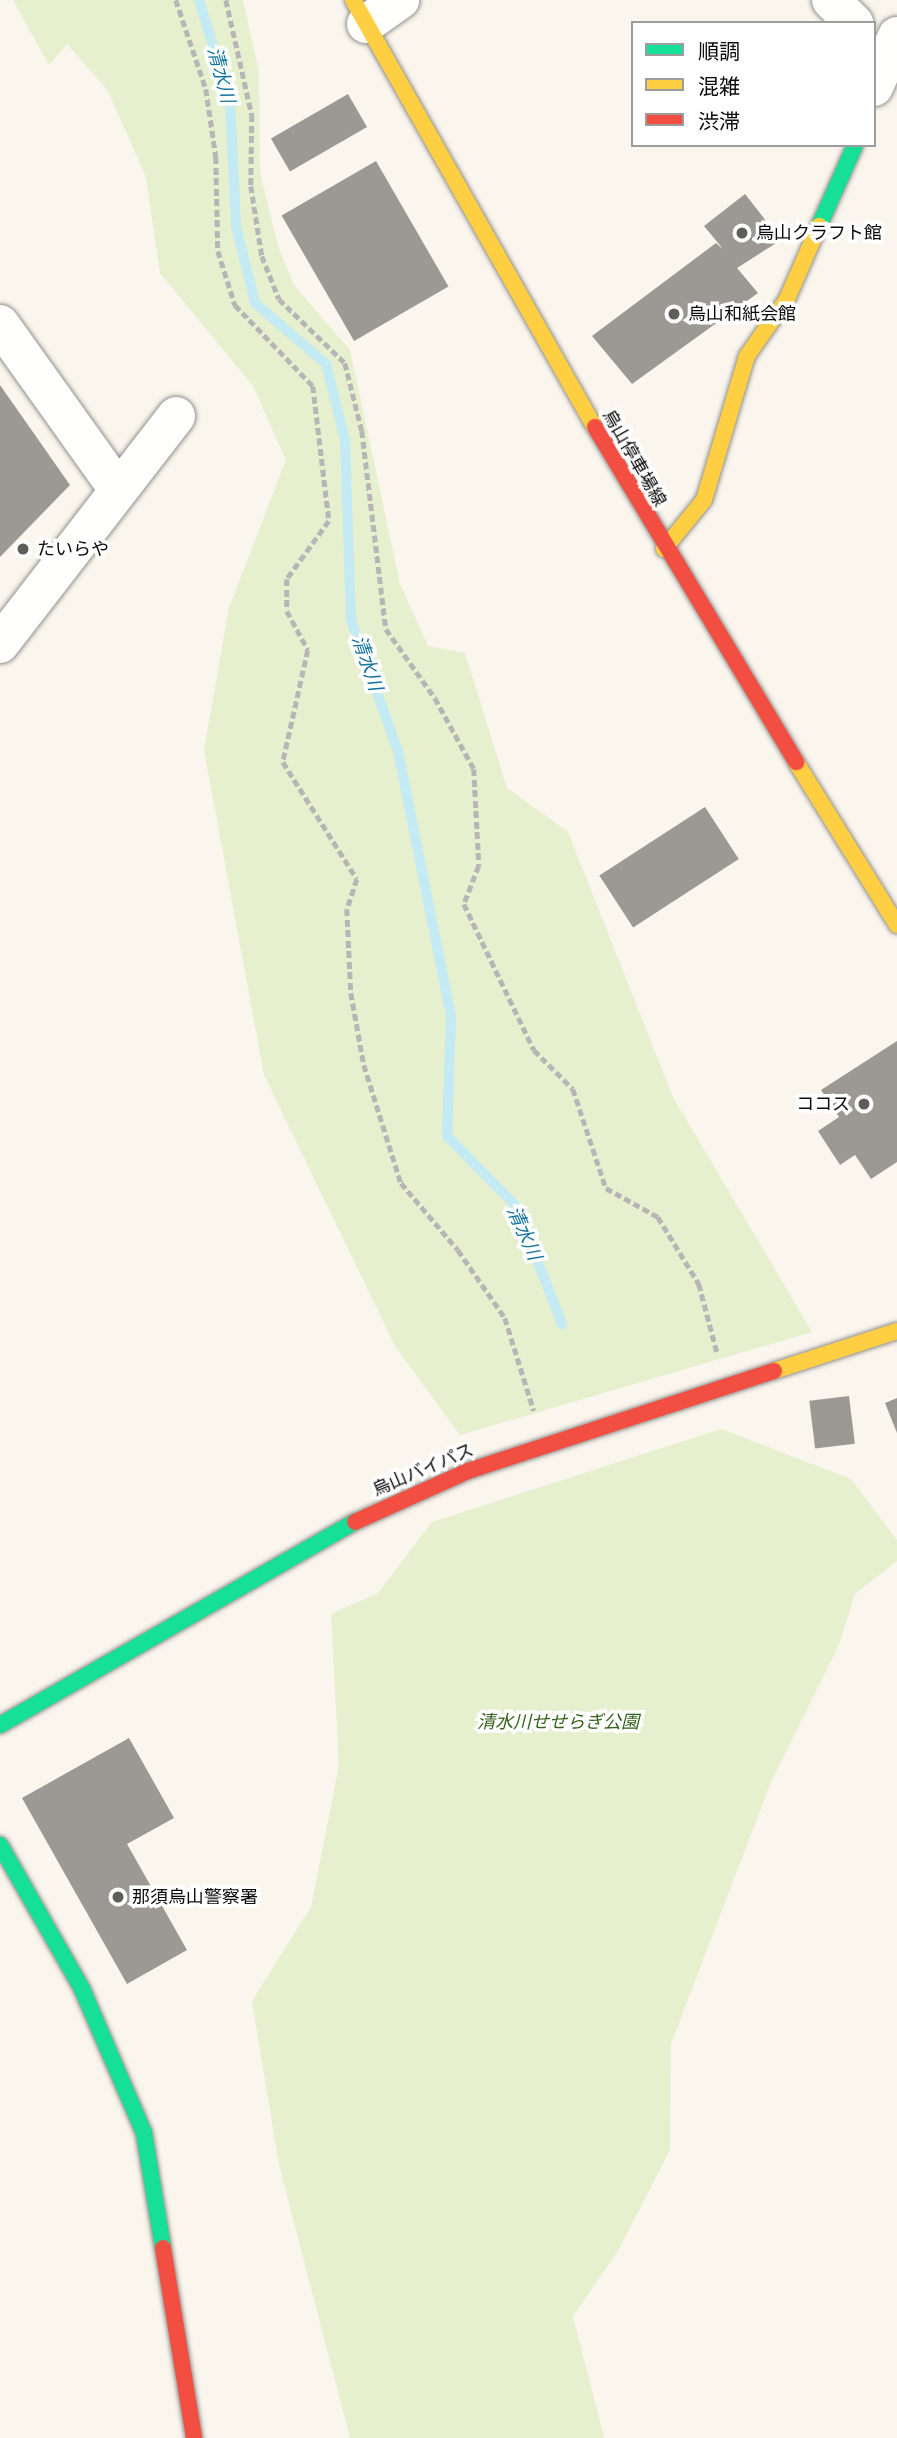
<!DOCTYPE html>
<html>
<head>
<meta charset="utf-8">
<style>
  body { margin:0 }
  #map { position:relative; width:897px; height:2438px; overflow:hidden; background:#faf6ee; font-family:Lora,"Noto Sans JP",serif }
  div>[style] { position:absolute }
  .green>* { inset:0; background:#e6efce }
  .stream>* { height:10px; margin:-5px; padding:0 5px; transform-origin:5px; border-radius:5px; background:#c4eaf4 }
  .building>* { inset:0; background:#9c9894; transform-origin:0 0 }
  .path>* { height:4.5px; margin-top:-2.25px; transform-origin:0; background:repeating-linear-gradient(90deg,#b7b6b5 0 7px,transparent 0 10.5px) }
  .roads { filter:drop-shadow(0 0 2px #93918d) drop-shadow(0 0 2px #93918d) }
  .street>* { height:38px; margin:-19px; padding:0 19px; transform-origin:19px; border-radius:19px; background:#fefefc }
  .fast>* { height:16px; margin:-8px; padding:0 8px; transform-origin:8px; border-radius:8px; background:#16e098 }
  .slow>* { height:16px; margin:-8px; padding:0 8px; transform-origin:8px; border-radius:8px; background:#ffcf43 }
  .jam>* { height:16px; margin:-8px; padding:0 8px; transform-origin:8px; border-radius:8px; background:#f24e42 }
  .dots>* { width:19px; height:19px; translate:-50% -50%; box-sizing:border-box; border:4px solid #fff; border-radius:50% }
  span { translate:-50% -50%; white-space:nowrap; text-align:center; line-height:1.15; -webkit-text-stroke:7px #fff; paint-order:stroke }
  .poi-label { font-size:18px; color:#0b0b0b }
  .left { translate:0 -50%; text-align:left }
  .right { translate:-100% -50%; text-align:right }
  .street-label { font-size:18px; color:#0b0b0b }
  .park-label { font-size:18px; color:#34621c; font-style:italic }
  .water-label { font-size:19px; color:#14749d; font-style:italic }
  .legend { position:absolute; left:631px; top:21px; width:245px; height:126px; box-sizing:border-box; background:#fff; border:2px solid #9d9d9d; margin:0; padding:9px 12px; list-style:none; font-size:21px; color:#0b0b0b }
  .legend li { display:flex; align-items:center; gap:14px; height:35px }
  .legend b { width:35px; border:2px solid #9d9d9d }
</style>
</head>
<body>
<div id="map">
  <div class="green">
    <i style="clip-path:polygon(13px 0,243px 0,259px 72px,260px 173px,278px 246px,294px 285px,350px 350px,400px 584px,428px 646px,465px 653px,507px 788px,568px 832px,673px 1097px,812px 1332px,460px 1435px,395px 1346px,264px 1075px,204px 750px,229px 608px,286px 460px,253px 386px,160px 273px,146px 177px,108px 91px,67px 44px,49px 65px)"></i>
    <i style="clip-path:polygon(721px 1429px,851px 1479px,897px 1540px,897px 1561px,855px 1594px,839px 1645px,771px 1782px,671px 2044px,670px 2150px,618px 2251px,573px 2316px,604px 2438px,350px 2438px,279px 2165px,252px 2001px,311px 1907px,339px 1766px,331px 1614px,378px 1593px,432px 1522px)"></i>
  </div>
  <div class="stream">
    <i style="left:199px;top:0;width:107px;rotate:73.1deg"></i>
    <i style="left:230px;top:102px;width:124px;rotate:87.2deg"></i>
    <i style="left:236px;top:226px;width:79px;rotate:76.1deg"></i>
    <i style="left:255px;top:303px;width:94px;rotate:40.7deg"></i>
    <i style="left:326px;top:364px;width:78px;rotate:76deg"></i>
    <i style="left:345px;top:440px;width:180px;rotate:88.1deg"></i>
    <i style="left:351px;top:620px;width:139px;rotate:70.3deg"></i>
    <i style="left:398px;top:751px;width:270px;rotate:78.7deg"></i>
    <i style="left:451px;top:1016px;width:120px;rotate:91.9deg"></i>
    <i style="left:447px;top:1136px;width:98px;rotate:45.4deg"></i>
    <i style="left:516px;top:1206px;width:127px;rotate:68.7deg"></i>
  </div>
  <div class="building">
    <i style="left:348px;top:94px;width:38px;height:89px;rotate:60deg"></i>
    <i style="left:376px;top:161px;width:145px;height:109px;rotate:60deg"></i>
    <i style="clip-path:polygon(745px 194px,781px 240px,737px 268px,758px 293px,632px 384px,592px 336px,716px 243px,723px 249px,704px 226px)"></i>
    <i style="clip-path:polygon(0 385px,70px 485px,0 557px)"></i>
    <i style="left:705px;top:807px;width:62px;height:126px;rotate:57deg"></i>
    <i style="clip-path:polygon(897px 1041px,897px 1162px,871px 1179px,855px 1155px,840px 1165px,818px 1131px,839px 1117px,821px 1090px)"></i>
    <i style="left:849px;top:1396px;width:48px;height:40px;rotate:83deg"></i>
    <i style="clip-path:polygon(897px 1398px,897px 1433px,885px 1403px)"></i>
    <i style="clip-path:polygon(129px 1738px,174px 1818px,127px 1844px,187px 1950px,127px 1984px,22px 1798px)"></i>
  </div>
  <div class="path">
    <i style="left:176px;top:0;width:94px;rotate:71.4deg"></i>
    <i style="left:206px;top:89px;width:69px;rotate:81.6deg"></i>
    <i style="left:216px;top:157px;width:94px;rotate:88.8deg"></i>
    <i style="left:218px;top:251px;width:57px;rotate:72.5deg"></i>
    <i style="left:235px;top:305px;width:112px;rotate:46.1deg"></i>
    <i style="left:313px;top:386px;width:136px;rotate:83.2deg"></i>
    <i style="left:329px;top:521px;width:72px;rotate:125.9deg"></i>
    <i style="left:287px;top:579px;width:32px;rotate:90deg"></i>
    <i style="left:287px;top:611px;width:44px;rotate:61.7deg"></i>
    <i style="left:308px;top:650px;width:115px;rotate:102.6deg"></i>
    <i style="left:283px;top:762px;width:138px;rotate:57.7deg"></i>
    <i style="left:357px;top:879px;width:32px;rotate:108deg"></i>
    <i style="left:347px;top:909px;width:84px;rotate:87.3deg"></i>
    <i style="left:351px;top:993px;width:73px;rotate:79.8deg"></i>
    <i style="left:364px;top:1065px;width:124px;rotate:72.6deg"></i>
    <i style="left:401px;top:1183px;width:88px;rotate:49.6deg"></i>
    <i style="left:458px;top:1250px;width:83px;rotate:55.3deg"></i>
    <i style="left:505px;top:1318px;width:97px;rotate:72.7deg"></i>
    <i style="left:226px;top:0;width:118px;rotate:77.3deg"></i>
    <i style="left:252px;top:115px;width:71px;rotate:90.8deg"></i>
    <i style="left:251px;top:186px;width:71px;rotate:81.1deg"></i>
    <i style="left:262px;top:256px;width:46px;rotate:68.4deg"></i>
    <i style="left:279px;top:299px;width:92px;rotate:44.1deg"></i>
    <i style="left:345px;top:363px;width:70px;rotate:76deg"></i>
    <i style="left:362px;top:431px;width:199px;rotate:83.1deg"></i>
    <i style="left:386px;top:629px;width:85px;rotate:54.6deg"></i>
    <i style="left:435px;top:698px;width:81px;rotate:61.2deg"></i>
    <i style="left:474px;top:769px;width:97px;rotate:87deg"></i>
    <i style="left:479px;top:866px;width:41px;rotate:111.5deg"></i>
    <i style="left:464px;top:904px;width:162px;rotate:64.4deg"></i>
    <i style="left:534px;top:1050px;width:55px;rotate:45deg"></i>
    <i style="left:573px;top:1089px;width:104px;rotate:71.6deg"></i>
    <i style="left:606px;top:1188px;width:60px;rotate:29.1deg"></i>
    <i style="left:658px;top:1217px;width:79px;rotate:58.5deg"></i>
    <i style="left:699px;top:1284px;width:70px;rotate:75.2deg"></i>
  </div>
  <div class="roads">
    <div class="street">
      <i style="left:831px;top:0;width:33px;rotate:45deg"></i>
      <i style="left:366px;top:24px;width:42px;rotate:-35.2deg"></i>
      <i style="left:874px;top:87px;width:56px;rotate:-65.7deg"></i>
      <i style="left:0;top:324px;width:201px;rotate:54.5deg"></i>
      <i style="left:0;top:644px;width:288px;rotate:-52.3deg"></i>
    </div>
    <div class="fast">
      <i style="left:819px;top:226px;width:89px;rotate:-66deg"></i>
      <i style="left:0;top:1725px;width:409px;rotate:-29.8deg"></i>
      <i style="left:0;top:1845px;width:166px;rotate:60.3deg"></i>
      <i style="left:82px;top:1989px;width:157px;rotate:66.7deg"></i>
      <i style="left:144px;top:2133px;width:117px;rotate:80.6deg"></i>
    </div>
    <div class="slow">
      <i style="left:353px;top:0;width:491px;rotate:60.5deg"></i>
      <i style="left:664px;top:549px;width:63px;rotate:-50.8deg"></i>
      <i style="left:704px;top:500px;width:150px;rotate:-73.4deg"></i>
      <i style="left:747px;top:356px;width:70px;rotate:-54.9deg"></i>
      <i style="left:787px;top:299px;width:80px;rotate:-66.3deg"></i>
      <i style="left:796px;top:762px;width:192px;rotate:58.2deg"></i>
      <i style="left:774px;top:1371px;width:129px;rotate:-18deg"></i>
    </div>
    <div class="jam">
      <i style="left:595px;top:427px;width:391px;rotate:59deg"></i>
      <i style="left:355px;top:1522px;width:124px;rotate:-24.3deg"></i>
      <i style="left:468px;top:1471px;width:322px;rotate:-18.1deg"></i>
      <i style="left:163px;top:2248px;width:193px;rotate:80.7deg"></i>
    </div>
  </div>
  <div class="dots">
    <i style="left:742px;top:233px;background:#5f5d5a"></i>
    <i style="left:674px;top:314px;background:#5f5d5a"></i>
    <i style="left:23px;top:549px;background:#5f5d5a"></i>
    <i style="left:864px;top:1104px;background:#5f5d5a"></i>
    <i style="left:118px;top:1897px;background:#5f5d5a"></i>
  </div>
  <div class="poi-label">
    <span class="left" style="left:756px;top:233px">烏山クラフト館</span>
    <span class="left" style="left:688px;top:314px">烏山和紙会館</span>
    <span class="left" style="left:37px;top:549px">たいらや</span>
    <span class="right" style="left:850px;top:1104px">ココス</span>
    <span class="left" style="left:132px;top:1897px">那須烏山警察署</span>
  </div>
  <div class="street-label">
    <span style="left:634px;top:458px;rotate:60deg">烏山停車場線</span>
    <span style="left:423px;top:1470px;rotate:-23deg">烏山バイパス</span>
  </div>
  <div class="park-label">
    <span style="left:558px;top:1722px">清水川せせらぎ公園</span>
  </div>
  <div class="water-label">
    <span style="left:221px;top:75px;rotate:75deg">清水川</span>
    <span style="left:367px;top:663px;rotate:71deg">清水川</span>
    <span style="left:524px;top:1233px;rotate:66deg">清水川</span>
  </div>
  <ul class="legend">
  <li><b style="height:9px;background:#16e098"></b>順調</li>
  <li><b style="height:9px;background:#ffcf43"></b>混雑</li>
  <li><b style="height:9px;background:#f24e42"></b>渋滞</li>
  </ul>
</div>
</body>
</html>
